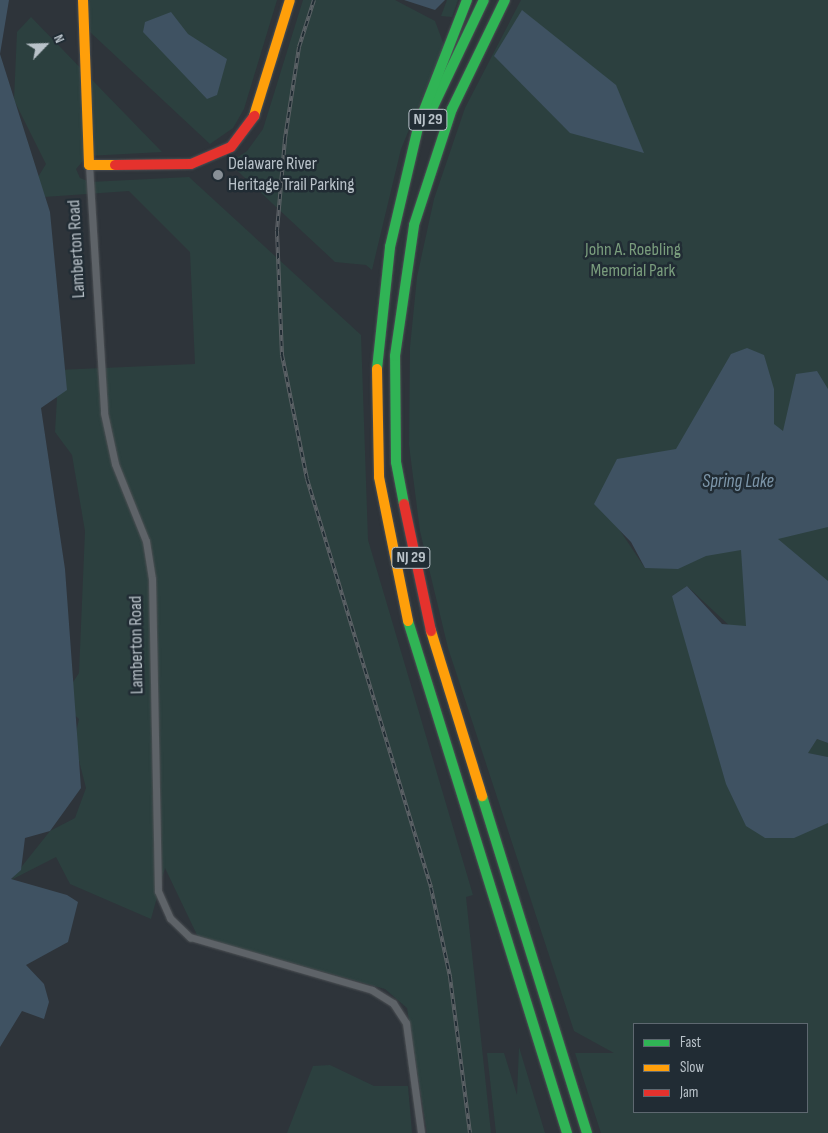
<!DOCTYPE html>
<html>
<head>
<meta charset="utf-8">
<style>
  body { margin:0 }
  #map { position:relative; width:828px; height:1133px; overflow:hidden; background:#2e343a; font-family:"Sofia Sans Condensed",sans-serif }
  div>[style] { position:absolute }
  .green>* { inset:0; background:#2c403f }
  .water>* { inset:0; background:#3f5262 }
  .roads { filter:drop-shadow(0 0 1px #4c5054) drop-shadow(0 0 1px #4c5054) }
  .street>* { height:7px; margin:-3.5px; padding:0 3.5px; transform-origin:3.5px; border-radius:3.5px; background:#5e6368 }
  .fast>* { height:10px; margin:-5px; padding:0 5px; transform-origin:5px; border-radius:5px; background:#30b455 }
  .slow>* { height:10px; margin:-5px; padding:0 5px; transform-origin:5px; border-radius:5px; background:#ff9f0a }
  .jam>* { height:10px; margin:-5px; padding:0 5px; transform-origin:5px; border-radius:5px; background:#e5322d }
  .rail>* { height:4px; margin-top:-2px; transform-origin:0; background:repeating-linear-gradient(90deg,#212c34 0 5.5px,#5c6166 0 11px); box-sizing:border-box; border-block:1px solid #5c6166 }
  .dots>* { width:14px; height:14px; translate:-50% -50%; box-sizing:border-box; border:2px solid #212c34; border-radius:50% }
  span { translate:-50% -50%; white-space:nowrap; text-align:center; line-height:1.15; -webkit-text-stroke:5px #212c34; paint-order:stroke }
  .shield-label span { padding:1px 4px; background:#212c34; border:1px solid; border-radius:4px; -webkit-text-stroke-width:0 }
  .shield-label { font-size:16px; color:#b9c2c9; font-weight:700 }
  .poi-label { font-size:18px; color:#b9c2c9 }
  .left { translate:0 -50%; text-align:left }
  .street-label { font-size:18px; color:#b9c2c9 }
  .park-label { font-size:18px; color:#7a9d7d }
  .water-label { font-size:19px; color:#7d96a9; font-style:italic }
  .legend { position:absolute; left:633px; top:1023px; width:175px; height:90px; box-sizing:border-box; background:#212c34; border:1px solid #5e6870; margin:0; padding:6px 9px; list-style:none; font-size:15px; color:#b9c2c9 }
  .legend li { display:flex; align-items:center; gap:10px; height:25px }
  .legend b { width:25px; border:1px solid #5e6870 }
  .north { position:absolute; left:20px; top:20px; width:50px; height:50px; -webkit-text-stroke:4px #212c34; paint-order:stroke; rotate:66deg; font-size:14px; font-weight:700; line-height:20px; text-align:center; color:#b9c2c9 }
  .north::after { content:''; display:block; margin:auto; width:18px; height:22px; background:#b9c2c9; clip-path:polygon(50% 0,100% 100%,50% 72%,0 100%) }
</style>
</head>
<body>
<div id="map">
  <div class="green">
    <i style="clip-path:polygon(86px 0,277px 0,244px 109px,233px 128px,210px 144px,90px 32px)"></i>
    <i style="clip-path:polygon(303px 0,395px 0,435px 21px,444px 45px,401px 149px,372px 270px,366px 265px,335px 262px,229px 163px,247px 151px,263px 129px)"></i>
    <i style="clip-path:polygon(447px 0,458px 0,452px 17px,441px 16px)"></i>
    <i style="clip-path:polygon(evenodd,521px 0,828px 0,828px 718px,687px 586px,672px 596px,828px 781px,828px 1133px,601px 1133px,575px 1053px,614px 1053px,574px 1031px,448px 648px,420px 531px,409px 445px,410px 347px,417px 277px,434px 199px,465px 108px,521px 0,617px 526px,666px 564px,645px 568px,617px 526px,521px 0,634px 1024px,807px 1024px,807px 1112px,634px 1112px,634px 1024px)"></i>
    <i style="clip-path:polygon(31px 17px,162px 152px,87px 156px,76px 169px,80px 178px,90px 182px,189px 177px,361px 335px,368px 540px,473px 895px,466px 897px,491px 1133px,427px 1133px,407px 1008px,385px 989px,198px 937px,165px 868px,151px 919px,70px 884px,56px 857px,11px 880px,50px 831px,75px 818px,86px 788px,74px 741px,79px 719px,60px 702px,79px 673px,85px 531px,72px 455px,55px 432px,57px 398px,40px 384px,57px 370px,195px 364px,190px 252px,129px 191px,44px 197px,35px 182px,46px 164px,14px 100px,17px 32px)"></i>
    <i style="clip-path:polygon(817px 739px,828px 743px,828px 757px,807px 753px)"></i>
    <i style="clip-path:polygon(519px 1047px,545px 1133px,496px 1133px,487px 1053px,504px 1053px,517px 1095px)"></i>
    <i style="clip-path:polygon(330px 1065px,374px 1086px,408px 1086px,412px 1133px,287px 1133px,313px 1066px)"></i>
  </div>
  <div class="water">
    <i style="clip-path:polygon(0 0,9px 0,0 54px,50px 212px,67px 390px,41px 408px,65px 569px,81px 788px,50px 831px,25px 838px,21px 870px,11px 879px,67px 895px,78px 902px,68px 942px,26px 965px,44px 984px,49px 1002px,44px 1019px,22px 1011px,0 1047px)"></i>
    <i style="clip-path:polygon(404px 0,445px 0,435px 10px)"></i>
    <i style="clip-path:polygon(522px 10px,616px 85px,644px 153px,570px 133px,494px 56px)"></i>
    <i style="clip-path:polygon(171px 12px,188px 34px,227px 59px,217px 95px,207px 99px,143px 32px,145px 22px)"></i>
    <i style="clip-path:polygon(747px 348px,764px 355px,774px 389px,774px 424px,783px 431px,796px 374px,817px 371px,828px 389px,828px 527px,778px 539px,828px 581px,828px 743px,817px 739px,808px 753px,828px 757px,828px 823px,794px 838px,765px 838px,746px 826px,726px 784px,672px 596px,687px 586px,722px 624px,746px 626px,741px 550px,706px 556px,678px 569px,645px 568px,631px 542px,594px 504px,617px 459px,676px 449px,731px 354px)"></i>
  </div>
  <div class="roads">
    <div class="street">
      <i style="left:89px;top:165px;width:248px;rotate:86.5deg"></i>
      <i style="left:104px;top:413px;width:52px;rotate:77.8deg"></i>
      <i style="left:115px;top:464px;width:83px;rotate:68.1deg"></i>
      <i style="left:146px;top:541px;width:38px;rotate:81deg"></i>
      <i style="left:152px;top:579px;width:312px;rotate:88.9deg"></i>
      <i style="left:158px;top:891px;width:30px;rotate:66deg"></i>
      <i style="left:170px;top:918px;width:28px;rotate:44deg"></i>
      <i style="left:190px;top:937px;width:190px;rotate:16.2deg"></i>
      <i style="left:372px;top:990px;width:25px;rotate:32deg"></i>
      <i style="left:393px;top:1003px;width:24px;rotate:57deg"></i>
      <i style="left:406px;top:1023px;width:111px;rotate:82.2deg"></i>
    </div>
    <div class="fast">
      <i style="left:430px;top:113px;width:125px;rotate:-64.5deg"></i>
      <i style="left:377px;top:369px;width:123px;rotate:-83.9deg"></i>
      <i style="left:390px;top:247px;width:127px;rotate:-76.8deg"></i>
      <i style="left:419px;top:123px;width:132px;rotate:-68.7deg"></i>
      <i style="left:404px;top:504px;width:43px;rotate:-100.8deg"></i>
      <i style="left:396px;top:462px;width:106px;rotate:-90.5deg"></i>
      <i style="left:395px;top:356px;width:132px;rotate:-81.7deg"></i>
      <i style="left:414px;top:225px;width:122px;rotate:-71.9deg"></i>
      <i style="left:452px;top:109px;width:121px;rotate:-64.1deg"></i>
      <i style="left:408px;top:621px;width:536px;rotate:72.75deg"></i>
      <i style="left:482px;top:796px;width:353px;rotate:72.7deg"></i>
    </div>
    <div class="slow">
      <i style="left:83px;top:0;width:165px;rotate:87.9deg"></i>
      <i style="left:89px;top:165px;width:26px"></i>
      <i style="left:254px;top:116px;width:121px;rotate:-72.8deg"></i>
      <i style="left:377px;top:369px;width:108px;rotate:88.9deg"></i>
      <i style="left:379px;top:477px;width:147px;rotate:78.6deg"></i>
      <i style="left:431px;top:631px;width:173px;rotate:72.8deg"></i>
    </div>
    <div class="jam">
      <i style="left:115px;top:165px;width:76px;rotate:-0.8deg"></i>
      <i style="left:191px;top:164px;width:43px;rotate:-23deg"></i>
      <i style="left:231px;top:147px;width:39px;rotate:-53deg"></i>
      <i style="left:404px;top:504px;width:130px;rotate:78deg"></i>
    </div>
  </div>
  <div class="rail">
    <i style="left:314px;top:0;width:49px;rotate:107.7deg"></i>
    <i style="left:299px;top:47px;width:93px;rotate:98.7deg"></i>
    <i style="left:285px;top:139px;width:92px;rotate:95deg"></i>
    <i style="left:277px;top:231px;width:124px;rotate:87.7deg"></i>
    <i style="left:282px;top:355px;width:126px;rotate:78.6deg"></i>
    <i style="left:307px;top:479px;width:427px;rotate:73.1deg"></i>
    <i style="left:431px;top:888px;width:91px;rotate:77.9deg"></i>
    <i style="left:450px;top:977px;width:157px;rotate:82.7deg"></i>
  </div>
  <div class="dots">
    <i style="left:218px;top:175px;background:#889097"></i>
  </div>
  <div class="shield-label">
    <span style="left:428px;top:120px">NJ 29</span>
    <span style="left:411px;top:558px">NJ 29</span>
  </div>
  <div class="poi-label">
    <span class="left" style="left:228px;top:175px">Delaware River<br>Heritage Trail Parking</span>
  </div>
  <div class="street-label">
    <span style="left:77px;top:249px;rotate:-93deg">Lamberton Road</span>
    <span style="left:137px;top:645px;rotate:-91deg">Lamberton Road</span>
  </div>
  <div class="park-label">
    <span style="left:633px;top:261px">John A. Roebling<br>Memorial Park</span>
  </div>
  <div class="water-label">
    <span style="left:738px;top:482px">Spring Lake</span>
  </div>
  <ul class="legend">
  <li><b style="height:6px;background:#30b455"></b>Fast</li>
  <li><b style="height:6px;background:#ff9f0a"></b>Slow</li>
  <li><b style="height:6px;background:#e5322d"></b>Jam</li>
  </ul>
  <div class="north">N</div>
</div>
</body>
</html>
